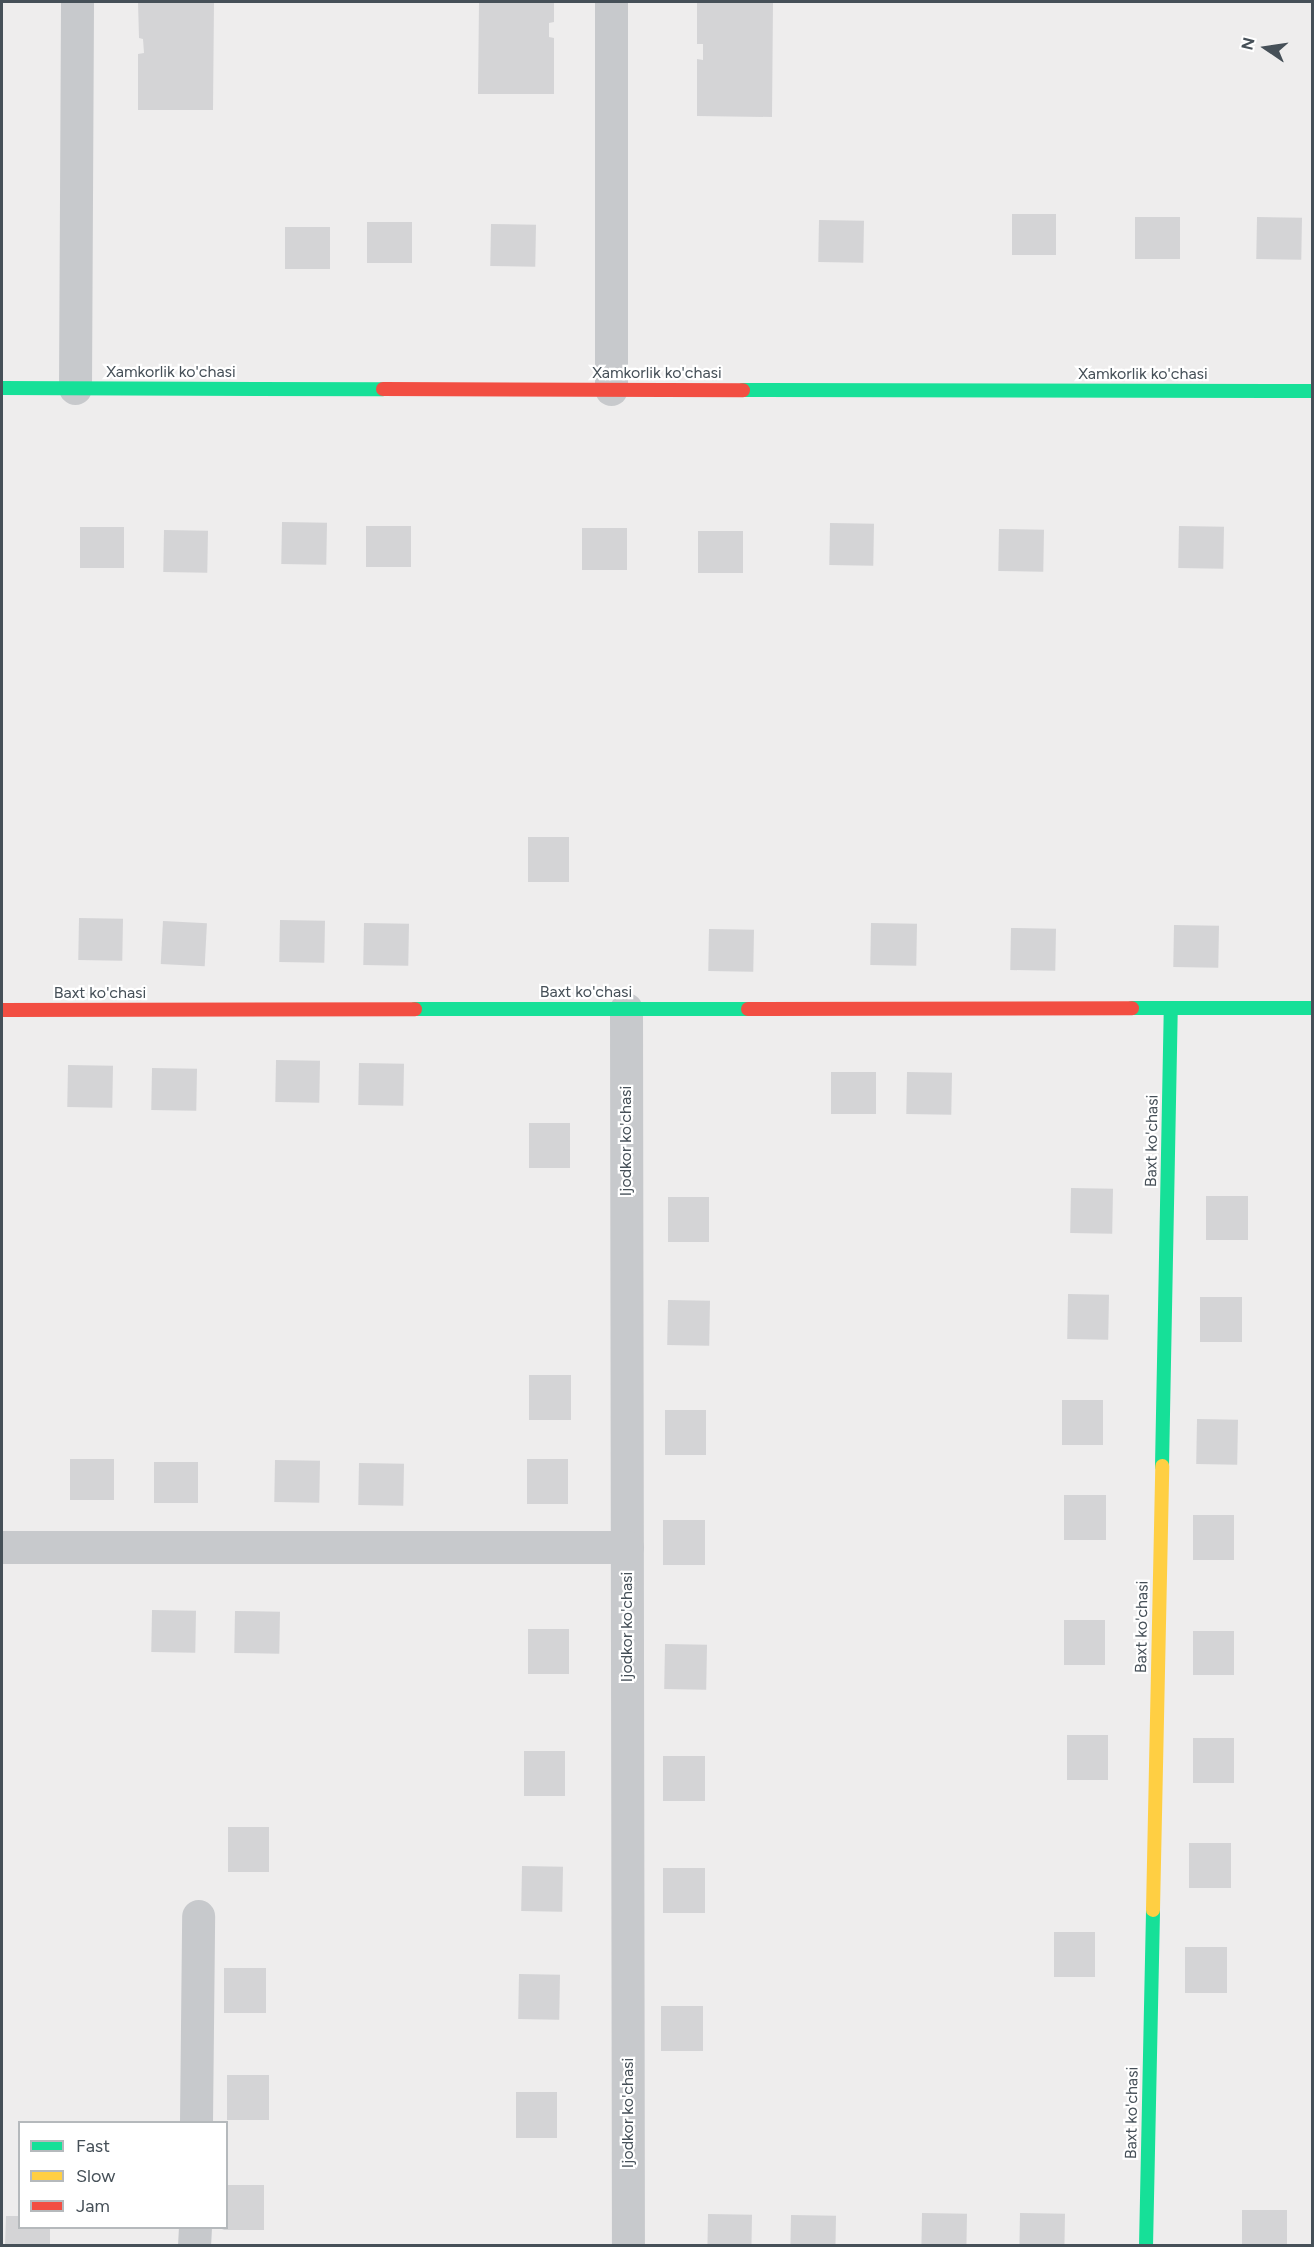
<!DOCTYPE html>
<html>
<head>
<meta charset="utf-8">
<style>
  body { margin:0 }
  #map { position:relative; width:1314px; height:2247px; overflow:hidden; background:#eeeded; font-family:Figtree,sans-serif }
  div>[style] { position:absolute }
  .building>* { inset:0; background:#d4d4d6; transform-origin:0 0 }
  .street>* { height:33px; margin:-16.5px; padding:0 16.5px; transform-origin:16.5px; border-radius:16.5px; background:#c7c9cc }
  .fast>* { height:14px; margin:-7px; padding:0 7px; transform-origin:7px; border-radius:7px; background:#16e098 }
  .slow>* { height:14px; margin:-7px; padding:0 7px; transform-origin:7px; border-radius:7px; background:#ffcf43 }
  .jam>* { height:14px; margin:-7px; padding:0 7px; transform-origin:7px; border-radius:7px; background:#f24e42 }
  span { translate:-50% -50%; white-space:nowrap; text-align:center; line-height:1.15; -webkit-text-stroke:4.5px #fff; paint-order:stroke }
  .street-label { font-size:16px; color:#465058 }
  .frame { position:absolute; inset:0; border:3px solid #465058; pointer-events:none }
  .legend { position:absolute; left:18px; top:2121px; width:210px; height:108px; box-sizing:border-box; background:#fff; border:2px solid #b5b9bc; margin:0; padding:8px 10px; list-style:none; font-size:18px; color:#465058 }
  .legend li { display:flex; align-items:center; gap:12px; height:30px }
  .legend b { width:30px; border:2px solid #b5b9bc }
  .north { position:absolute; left:1236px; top:18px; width:60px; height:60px; -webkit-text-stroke:4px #fff; paint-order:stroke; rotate:283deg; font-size:16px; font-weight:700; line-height:24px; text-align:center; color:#465058 }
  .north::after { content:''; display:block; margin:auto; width:21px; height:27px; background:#465058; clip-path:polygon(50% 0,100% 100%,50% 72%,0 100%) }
</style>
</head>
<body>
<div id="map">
  <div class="building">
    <i style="clip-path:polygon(138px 2px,214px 2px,213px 110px,138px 110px,138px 54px,144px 53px,143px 39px,139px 38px)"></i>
    <i style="clip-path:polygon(479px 2px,554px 2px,554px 22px,549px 23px,549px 37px,554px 38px,554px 94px,478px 94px)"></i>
    <i style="clip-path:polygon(697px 2px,773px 2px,772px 117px,697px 116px,697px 59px,703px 60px,703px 44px,697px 44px)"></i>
    <i style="left:1012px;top:214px;width:44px;height:41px"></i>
    <i style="left:1135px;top:217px;width:45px;height:42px"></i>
    <i style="left:1257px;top:217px;width:45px;height:42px;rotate:1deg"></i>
    <i style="left:819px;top:220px;width:45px;height:42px;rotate:1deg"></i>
    <i style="left:367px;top:222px;width:45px;height:41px"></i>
    <i style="left:491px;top:224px;width:45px;height:42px;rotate:1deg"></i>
    <i style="left:285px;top:227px;width:45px;height:42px"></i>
    <i style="left:282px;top:522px;width:45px;height:42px;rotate:1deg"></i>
    <i style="left:830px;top:523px;width:44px;height:42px;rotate:1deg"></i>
    <i style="left:366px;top:526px;width:45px;height:41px"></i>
    <i style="left:1179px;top:526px;width:45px;height:42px;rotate:1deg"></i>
    <i style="left:80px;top:527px;width:44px;height:41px"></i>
    <i style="left:582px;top:528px;width:45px;height:42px"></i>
    <i style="left:999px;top:529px;width:45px;height:42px;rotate:1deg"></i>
    <i style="left:164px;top:530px;width:44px;height:42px;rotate:1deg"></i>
    <i style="left:698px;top:531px;width:45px;height:42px"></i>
    <i style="left:528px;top:837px;width:41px;height:45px"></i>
    <i style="left:79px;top:918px;width:44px;height:42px;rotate:1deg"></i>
    <i style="left:280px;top:920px;width:45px;height:42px;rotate:1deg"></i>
    <i style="left:163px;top:921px;width:44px;height:43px;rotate:3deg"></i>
    <i style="left:364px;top:923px;width:45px;height:42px;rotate:1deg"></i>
    <i style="left:871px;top:923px;width:46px;height:42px;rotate:1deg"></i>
    <i style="left:1174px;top:925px;width:45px;height:42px;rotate:1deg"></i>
    <i style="left:1011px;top:928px;width:45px;height:42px;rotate:1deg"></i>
    <i style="left:709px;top:929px;width:45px;height:42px;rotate:1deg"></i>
    <i style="left:276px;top:1060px;width:44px;height:42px;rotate:1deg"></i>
    <i style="left:359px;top:1063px;width:45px;height:42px;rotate:1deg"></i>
    <i style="left:68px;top:1065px;width:45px;height:42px;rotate:1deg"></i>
    <i style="left:152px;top:1068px;width:45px;height:42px;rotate:1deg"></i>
    <i style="left:831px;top:1072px;width:45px;height:42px"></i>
    <i style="left:907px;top:1072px;width:45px;height:42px;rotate:1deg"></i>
    <i style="left:529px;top:1123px;width:41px;height:45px"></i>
    <i style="left:1071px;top:1188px;width:42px;height:45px;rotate:1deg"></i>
    <i style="left:1206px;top:1196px;width:42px;height:44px"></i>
    <i style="left:668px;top:1197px;width:41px;height:45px"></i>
    <i style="left:1068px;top:1294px;width:41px;height:45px;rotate:1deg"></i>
    <i style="left:1200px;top:1297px;width:42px;height:45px"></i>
    <i style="left:668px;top:1300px;width:42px;height:45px;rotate:1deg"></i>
    <i style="left:529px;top:1375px;width:42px;height:45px"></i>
    <i style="left:1062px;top:1400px;width:41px;height:45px"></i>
    <i style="left:665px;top:1410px;width:41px;height:45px"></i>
    <i style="left:1197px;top:1419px;width:41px;height:45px;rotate:1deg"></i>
    <i style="left:70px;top:1459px;width:44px;height:41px"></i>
    <i style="left:527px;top:1459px;width:41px;height:45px"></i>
    <i style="left:275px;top:1460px;width:45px;height:42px;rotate:1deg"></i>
    <i style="left:154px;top:1462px;width:44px;height:41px"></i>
    <i style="left:359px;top:1463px;width:45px;height:42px;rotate:1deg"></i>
    <i style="left:1064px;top:1495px;width:42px;height:45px"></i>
    <i style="left:1193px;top:1515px;width:41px;height:45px"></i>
    <i style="left:663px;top:1520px;width:42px;height:45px"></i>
    <i style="left:152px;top:1610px;width:44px;height:42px;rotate:1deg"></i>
    <i style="left:235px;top:1611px;width:45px;height:42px;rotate:1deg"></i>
    <i style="left:1064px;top:1620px;width:41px;height:45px"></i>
    <i style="left:528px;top:1629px;width:41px;height:45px"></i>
    <i style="left:1193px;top:1631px;width:41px;height:44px"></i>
    <i style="left:665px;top:1644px;width:42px;height:45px;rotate:1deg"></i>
    <i style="left:1067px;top:1735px;width:41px;height:45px"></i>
    <i style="left:1193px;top:1738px;width:41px;height:45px"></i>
    <i style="left:524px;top:1751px;width:41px;height:45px"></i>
    <i style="left:663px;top:1756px;width:42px;height:45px"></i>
    <i style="left:228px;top:1827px;width:41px;height:45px"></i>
    <i style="left:1189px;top:1843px;width:42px;height:45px"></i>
    <i style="left:522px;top:1866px;width:41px;height:45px;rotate:1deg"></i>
    <i style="left:663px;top:1868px;width:42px;height:45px"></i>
    <i style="left:1054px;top:1932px;width:41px;height:45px"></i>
    <i style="left:1185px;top:1947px;width:42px;height:46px"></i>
    <i style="left:224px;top:1968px;width:42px;height:45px"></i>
    <i style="left:519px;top:1974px;width:41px;height:45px;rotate:1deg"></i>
    <i style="left:661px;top:2006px;width:42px;height:45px"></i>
    <i style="left:227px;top:2075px;width:42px;height:45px"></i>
    <i style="left:516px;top:2092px;width:41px;height:46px"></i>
    <i style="clip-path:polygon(226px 2185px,264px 2185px,264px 2230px,222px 2230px,226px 2228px)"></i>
    <i style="left:1242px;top:2210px;width:45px;height:36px"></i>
    <i style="left:922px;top:2213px;width:45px;height:33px;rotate:1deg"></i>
    <i style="left:1020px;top:2213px;width:45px;height:33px;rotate:1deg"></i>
    <i style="left:708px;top:2214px;width:44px;height:32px;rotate:1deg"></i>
    <i style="left:791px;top:2215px;width:45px;height:31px;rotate:1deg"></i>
    <i style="clip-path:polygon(6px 2216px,20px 2216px,20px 2228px,50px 2228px,50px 2246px,5px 2246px)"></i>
  </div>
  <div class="street">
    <i style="left:75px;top:388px;width:386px;rotate:-89.7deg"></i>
    <i style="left:611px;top:389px;width:387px;rotate:-90deg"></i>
    <i style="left:626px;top:1009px;width:1237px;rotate:89.91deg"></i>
    <i style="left:2px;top:1547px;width:625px"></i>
    <i style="left:196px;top:2122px;width:206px;rotate:-89.4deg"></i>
    <i style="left:194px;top:2246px;width:18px;rotate:-87deg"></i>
  </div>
  <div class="fast">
    <i style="left:2px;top:388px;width:381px;rotate:0.2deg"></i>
    <i style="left:743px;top:390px;width:569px;rotate:0.1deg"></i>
    <i style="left:1132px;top:1008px;width:180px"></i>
    <i style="left:415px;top:1009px;width:333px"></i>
    <i style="left:1162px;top:1466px;width:457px;rotate:-88.9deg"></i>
    <i style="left:1146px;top:2246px;width:336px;rotate:-88.8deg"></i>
  </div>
  <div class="slow">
    <i style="left:1153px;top:1910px;width:444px;rotate:-88.8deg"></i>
  </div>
  <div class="jam">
    <i style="left:383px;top:389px;width:360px;rotate:0.2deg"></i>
    <i style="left:748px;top:1009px;width:384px;rotate:-0.1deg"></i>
    <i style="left:2px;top:1010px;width:413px;rotate:-0.1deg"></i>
  </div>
  <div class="street-label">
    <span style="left:171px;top:372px">Xamkorlik ko'chasi</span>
    <span style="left:657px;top:373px">Xamkorlik ko'chasi</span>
    <span style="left:1143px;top:374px">Xamkorlik ko'chasi</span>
    <span style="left:586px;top:992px">Baxt ko'chasi</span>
    <span style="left:100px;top:993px">Baxt ko'chasi</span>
    <span style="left:626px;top:1141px;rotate:-90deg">Ijodkor ko'chasi</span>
    <span style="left:1152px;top:1141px;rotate:-89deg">Baxt ko'chasi</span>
    <span style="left:627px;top:1627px;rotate:-90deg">Ijodkor ko'chasi</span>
    <span style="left:1142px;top:1627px;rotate:-89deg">Baxt ko'chasi</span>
    <span style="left:628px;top:2113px;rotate:-90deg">Ijodkor ko'chasi</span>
    <span style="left:1132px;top:2113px;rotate:-89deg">Baxt ko'chasi</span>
  </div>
  <div class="frame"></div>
  <ul class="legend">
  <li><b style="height:8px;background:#16e098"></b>Fast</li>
  <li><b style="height:8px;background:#ffcf43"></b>Slow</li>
  <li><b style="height:8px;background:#f24e42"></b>Jam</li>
  </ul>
  <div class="north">N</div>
</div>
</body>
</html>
